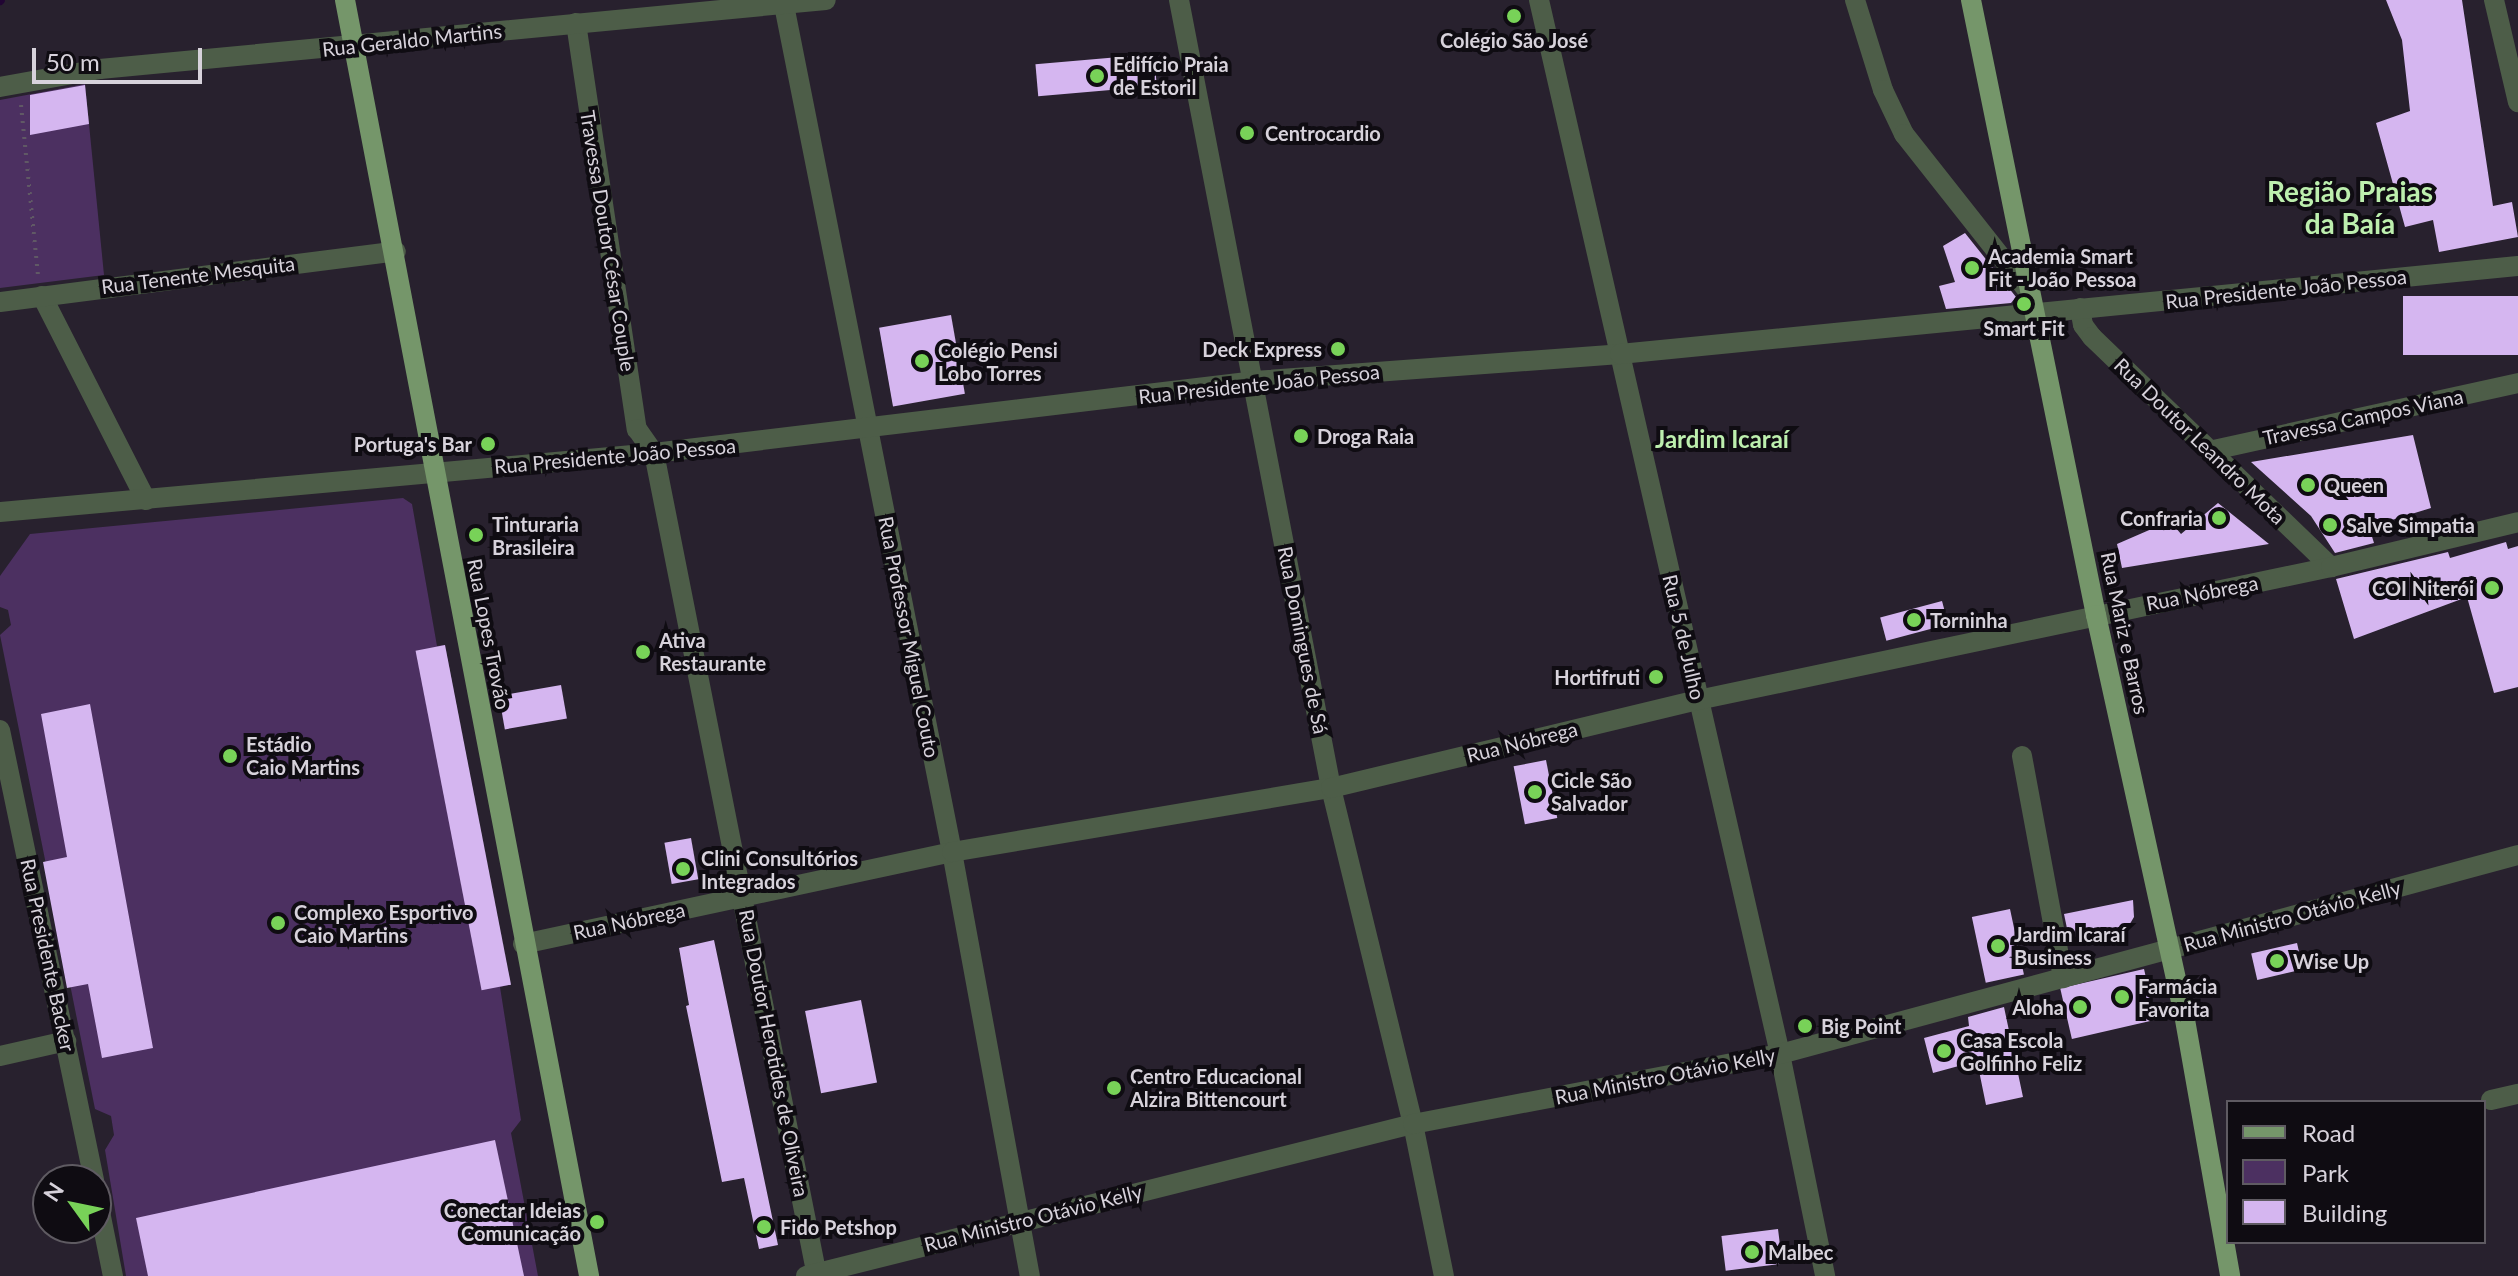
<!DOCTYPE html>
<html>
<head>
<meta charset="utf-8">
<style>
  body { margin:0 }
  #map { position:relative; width:2518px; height:1276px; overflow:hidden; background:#28212e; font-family:Lato,sans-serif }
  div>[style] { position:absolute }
  .green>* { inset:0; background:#4c3061 }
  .stream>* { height:7px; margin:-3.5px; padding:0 3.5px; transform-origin:3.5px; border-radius:3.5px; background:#210533 }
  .building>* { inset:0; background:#d5b6f0; transform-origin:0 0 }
  .path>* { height:4px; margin-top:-2px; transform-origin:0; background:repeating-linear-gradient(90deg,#605965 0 2px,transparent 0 8px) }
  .minor>* { height:20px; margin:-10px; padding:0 10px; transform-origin:10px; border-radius:10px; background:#4d5d48 }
  .major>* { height:20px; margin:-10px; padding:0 10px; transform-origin:10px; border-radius:10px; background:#75966a }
  .dots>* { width:22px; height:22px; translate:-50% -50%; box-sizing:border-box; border:4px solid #0f0c12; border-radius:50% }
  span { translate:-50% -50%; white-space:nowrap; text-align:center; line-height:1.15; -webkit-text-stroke:8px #0f0c12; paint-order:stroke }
  .street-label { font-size:20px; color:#d7d2db }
  .poi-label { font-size:20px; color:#d7d2db; font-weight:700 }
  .left { translate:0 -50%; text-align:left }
  .right { translate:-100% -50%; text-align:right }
  .quarter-label { font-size:24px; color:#bdefae; font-weight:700 }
  .district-label { font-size:28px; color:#bdefae; font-weight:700 }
  .legend { position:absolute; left:2226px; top:1100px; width:260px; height:144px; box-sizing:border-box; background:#0f0c12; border:2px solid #5f5b62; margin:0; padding:10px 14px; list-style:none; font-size:24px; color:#d7d2db }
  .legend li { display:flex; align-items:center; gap:16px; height:40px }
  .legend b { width:40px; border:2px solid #5f5b62 }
  .north { position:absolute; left:32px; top:1164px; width:80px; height:80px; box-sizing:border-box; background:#0f0c12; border:2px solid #5f5b62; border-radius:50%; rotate:303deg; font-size:22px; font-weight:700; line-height:32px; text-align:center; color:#d7d2db }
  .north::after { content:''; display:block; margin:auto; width:28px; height:36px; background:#78d258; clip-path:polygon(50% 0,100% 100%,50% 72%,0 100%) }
  .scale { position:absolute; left:32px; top:48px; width:170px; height:36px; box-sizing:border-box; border:4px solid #d7d2db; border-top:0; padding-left:10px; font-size:24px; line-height:28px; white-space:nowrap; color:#d7d2db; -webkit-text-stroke:6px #0f0c12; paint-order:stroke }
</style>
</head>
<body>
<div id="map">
  <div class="green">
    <i style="clip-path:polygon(85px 84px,104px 275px,0 288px,0 100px)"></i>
    <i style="clip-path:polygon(403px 498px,412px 504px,437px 646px,445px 645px,509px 985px,500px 987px,521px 1120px,511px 1133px,538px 1276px,126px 1276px,105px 1150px,114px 1135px,111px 1116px,95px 1109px,0 635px,11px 625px,8px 610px,0 607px,0 576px,30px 534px)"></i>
  </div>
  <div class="stream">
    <i style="left:0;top:1px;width:1px;rotate:-45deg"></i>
  </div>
  <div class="building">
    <i style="clip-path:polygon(2386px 0,2462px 0,2493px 206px,2512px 202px,2518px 237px,2439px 252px,2433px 220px,2405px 227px,2376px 123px,2410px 111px,2402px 40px)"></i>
    <i style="left:1154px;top:54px;width:32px;height:119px;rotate:85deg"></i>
    <i style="clip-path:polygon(85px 85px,89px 124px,30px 135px,30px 95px)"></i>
    <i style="clip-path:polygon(1965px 233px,2016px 297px,2011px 303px,1946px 309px,1939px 286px,1955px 282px,1943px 246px)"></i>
    <i style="left:2518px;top:296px;width:59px;height:115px;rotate:90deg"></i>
    <i style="left:951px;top:315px;width:80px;height:73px;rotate:80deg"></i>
    <i style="clip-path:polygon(2413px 435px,2431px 508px,2369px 527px,2374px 543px,2335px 553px,2311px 516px,2251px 462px)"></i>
    <i style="clip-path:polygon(2218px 503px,2269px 544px,2122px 568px,2117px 544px,2170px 521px,2181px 534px)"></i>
    <i style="clip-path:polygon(2506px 542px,2508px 549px,2518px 546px,2518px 687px,2494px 693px,2467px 597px,2354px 639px,2336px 579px,2448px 552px,2450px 558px)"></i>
    <i style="left:1942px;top:601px;width:24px;height:64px;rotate:75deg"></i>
    <i style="left:445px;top:645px;width:346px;height:30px;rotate:79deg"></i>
    <i style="left:561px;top:685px;width:34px;height:63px;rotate:80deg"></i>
    <i style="clip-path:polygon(90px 704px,153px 1048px,102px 1058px,88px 984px,67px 988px,43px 862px,67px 857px,41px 714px)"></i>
    <i style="left:1546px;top:760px;width:59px;height:33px;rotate:79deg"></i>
    <i style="left:691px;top:838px;width:42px;height:27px;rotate:80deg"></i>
    <i style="clip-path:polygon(2133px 900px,2134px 917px,2128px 927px,2069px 938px,2064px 914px)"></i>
    <i style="left:2010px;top:909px;width:67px;height:39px;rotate:78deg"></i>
    <i style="clip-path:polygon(714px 940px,778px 1245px,759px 1249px,744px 1178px,722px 1182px,686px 1006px,689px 1005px,679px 948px)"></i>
    <i style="left:2297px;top:943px;width:27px;height:47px;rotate:77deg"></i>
    <i style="left:2144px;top:969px;width:52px;height:86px;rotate:77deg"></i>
    <i style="left:861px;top:1000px;width:84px;height:57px;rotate:79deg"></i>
    <i style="clip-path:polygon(2004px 1007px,2023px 1097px,1986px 1105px,1977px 1061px,1933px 1073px,1924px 1038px,1969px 1026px,1968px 1017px)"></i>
    <i style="clip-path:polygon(495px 1140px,524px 1276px,148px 1276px,136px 1218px)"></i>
    <i style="left:1778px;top:1229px;width:35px;height:57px;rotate:83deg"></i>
  </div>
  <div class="path">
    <i style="left:21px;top:105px;width:171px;rotate:84.3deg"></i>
  </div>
  <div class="minor">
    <i style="left:783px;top:0;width:869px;rotate:78.78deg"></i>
    <i style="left:952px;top:852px;width:431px;rotate:79.6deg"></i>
    <i style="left:1179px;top:0;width:803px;rotate:79.08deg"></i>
    <i style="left:1331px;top:788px;width:346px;rotate:76.3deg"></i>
    <i style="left:1413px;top:1124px;width:155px;rotate:78.5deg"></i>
    <i style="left:1539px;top:0;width:1081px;rotate:77.12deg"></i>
    <i style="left:1780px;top:1054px;width:227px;rotate:78.5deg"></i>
    <i style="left:1855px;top:0;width:94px;rotate:72.7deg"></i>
    <i style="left:1883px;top:90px;width:49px;rotate:64.5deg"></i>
    <i style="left:1904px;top:134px;width:201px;rotate:51.7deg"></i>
    <i style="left:2494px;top:0;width:105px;rotate:76.8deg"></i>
    <i style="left:576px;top:23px;width:411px;rotate:81.5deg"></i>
    <i style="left:637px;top:429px;width:29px;rotate:55deg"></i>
    <i style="left:654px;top:453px;width:839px;rotate:78.8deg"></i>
    <i style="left:0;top:87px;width:102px;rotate:-10.2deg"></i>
    <i style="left:100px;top:69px;width:729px;rotate:-5.43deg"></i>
    <i style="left:42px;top:296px;width:229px;rotate:63deg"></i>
    <i style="left:0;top:302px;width:399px;rotate:-7.3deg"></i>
    <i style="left:2080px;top:308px;width:17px;rotate:80deg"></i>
    <i style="left:2083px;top:325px;width:15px;rotate:53deg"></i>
    <i style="left:2092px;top:337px;width:332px;rotate:43.9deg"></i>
    <i style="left:2209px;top:451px;width:316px;rotate:-12.4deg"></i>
    <i style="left:0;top:512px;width:657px;rotate:-5.15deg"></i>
    <i style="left:654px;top:453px;width:604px;rotate:-6.84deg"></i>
    <i style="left:1254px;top:381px;width:367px;rotate:-4.2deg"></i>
    <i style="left:1620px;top:354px;width:902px;rotate:-5.6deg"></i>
    <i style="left:0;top:730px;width:460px;rotate:78.2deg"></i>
    <i style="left:2022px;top:756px;width:226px;rotate:79.5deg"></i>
    <i style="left:523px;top:944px;width:439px;rotate:-12.1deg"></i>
    <i style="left:952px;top:852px;width:384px;rotate:-9.6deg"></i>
    <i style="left:1331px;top:788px;width:377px;rotate:-13.5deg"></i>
    <i style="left:1698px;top:700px;width:647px;rotate:-11.87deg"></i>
    <i style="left:2331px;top:567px;width:192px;rotate:-13.5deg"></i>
    <i style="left:0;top:1056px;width:68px;rotate:-12.8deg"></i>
    <i style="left:2491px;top:1100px;width:28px;rotate:-13deg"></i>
    <i style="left:96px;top:1192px;width:86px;rotate:78.6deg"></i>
    <i style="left:806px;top:1276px;width:626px;rotate:-14.06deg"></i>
    <i style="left:1413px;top:1124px;width:374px;rotate:-10.8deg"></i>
    <i style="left:1780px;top:1054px;width:764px;rotate:-15.09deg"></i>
  </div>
  <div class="major">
    <i style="left:345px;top:0;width:1299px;rotate:79.17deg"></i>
    <i style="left:1971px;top:0;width:628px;rotate:78.51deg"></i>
    <i style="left:2096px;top:615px;width:409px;rotate:77.6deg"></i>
    <i style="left:2184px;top:1014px;width:266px;rotate:80deg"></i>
  </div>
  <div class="dots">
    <i style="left:1514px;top:16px;background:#78d258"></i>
    <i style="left:1097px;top:76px;background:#78d258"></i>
    <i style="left:1247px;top:133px;background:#78d258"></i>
    <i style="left:1972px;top:268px;background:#78d258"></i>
    <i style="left:2024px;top:304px;background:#78d258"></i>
    <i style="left:1338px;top:349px;background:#78d258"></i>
    <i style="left:922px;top:361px;background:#78d258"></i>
    <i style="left:1301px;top:436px;background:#78d258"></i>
    <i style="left:488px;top:444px;background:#78d258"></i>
    <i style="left:2308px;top:485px;background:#78d258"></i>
    <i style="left:2219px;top:518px;background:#78d258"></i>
    <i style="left:2330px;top:525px;background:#78d258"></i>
    <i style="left:476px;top:535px;background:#78d258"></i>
    <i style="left:2492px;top:588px;background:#78d258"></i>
    <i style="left:1914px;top:620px;background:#78d258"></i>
    <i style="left:643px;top:652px;background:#78d258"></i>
    <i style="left:1656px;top:677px;background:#78d258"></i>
    <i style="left:230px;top:756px;background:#78d258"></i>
    <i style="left:1535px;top:792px;background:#78d258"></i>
    <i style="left:683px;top:869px;background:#78d258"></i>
    <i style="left:278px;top:923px;background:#78d258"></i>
    <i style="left:1998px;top:946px;background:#78d258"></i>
    <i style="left:2277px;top:961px;background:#78d258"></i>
    <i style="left:2122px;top:997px;background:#78d258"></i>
    <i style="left:2080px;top:1007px;background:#78d258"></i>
    <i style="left:1805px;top:1026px;background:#78d258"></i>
    <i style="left:1944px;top:1051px;background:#78d258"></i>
    <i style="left:1114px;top:1088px;background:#78d258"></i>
    <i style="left:597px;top:1222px;background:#78d258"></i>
    <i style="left:764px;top:1227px;background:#78d258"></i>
    <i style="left:1752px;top:1252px;background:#78d258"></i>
  </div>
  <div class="street-label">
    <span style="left:412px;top:40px;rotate:-6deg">Rua Geraldo Martins</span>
    <span style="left:608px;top:241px;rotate:81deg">Travessa Doutor César Couple</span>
    <span style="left:198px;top:275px;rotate:-7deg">Rua Tenente Mesquita</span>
    <span style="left:2286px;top:289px;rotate:-6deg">Rua Presidente João Pessoa</span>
    <span style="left:1259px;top:384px;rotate:-6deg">Rua Presidente João Pessoa</span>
    <span style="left:2363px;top:417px;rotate:-12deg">Travessa Campos Viana</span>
    <span style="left:2200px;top:441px;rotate:44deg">Rua Doutor Leandro Mota</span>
    <span style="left:615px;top:456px;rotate:-5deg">Rua Presidente João Pessoa</span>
    <span style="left:2202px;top:593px;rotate:-11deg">Rua Nóbrega</span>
    <span style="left:2125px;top:633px;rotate:78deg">Rua Mariz e Barros</span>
    <span style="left:489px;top:634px;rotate:79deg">Rua Lopes Trovão</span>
    <span style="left:909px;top:637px;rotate:79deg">Rua Professor Miguel Couto</span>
    <span style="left:1684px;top:637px;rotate:77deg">Rua 5 de Julho</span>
    <span style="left:1303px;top:640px;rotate:79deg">Rua Domingues de Sá</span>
    <span style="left:1522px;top:742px;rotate:-14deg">Rua Nóbrega</span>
    <span style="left:2292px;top:916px;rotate:-15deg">Rua Ministro Otávio Kelly</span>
    <span style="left:629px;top:921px;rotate:-12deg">Rua Nóbrega</span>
    <span style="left:48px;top:955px;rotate:78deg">Rua Presidente Backer</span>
    <span style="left:774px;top:1053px;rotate:79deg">Rua Doutor Herotides de Oliveira</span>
    <span style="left:1665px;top:1076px;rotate:-11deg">Rua Ministro Otávio Kelly</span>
    <span style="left:1033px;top:1218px;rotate:-14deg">Rua Ministro Otávio Kelly</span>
  </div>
  <div class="poi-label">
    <span style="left:1514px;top:40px">Colégio São José</span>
    <span class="left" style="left:1113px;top:76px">Edifício Praia<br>de Estoril</span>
    <span class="left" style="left:1265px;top:133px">Centrocardio</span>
    <span class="left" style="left:1988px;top:268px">Academia Smart<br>Fit - João Pessoa</span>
    <span style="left:2024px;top:328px">Smart Fit</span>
    <span class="right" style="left:1322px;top:349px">Deck Express</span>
    <span class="left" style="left:938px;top:362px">Colégio Pensi<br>Lobo Torres</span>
    <span class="left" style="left:1317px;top:436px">Droga Raia</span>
    <span class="right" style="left:472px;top:444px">Portuga's Bar</span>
    <span class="left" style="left:2324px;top:485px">Queen</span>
    <span class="right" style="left:2203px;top:518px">Confraria</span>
    <span class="left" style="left:492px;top:536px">Tinturaria<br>Brasileira</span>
    <span class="left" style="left:2346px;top:525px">Salve Simpatia</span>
    <span class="right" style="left:2474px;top:588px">COI Niterói</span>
    <span class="left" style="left:1930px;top:620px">Torninha</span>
    <span class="left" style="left:659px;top:652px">Ativa<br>Restaurante</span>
    <span class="right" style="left:1640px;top:677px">Hortifruti</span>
    <span class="left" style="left:246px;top:756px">Estádio<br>Caio Martins</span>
    <span class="left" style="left:1551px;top:792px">Cicle São<br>Salvador</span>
    <span class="left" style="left:701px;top:870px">Clini Consultórios<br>Integrados</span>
    <span class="left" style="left:294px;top:924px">Complexo Esportivo<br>Caio Martins</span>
    <span class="left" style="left:2014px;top:946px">Jardim Icaraí<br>Business</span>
    <span class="left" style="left:2293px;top:961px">Wise Up</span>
    <span class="left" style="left:2138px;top:998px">Farmácia<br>Favorita</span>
    <span class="right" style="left:2064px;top:1007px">Aloha</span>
    <span class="left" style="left:1821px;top:1026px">Big Point</span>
    <span class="left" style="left:1960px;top:1052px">Casa Escola<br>Golfinho Feliz</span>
    <span class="left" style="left:1130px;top:1088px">Centro Educacional<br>Alzira Bittencourt</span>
    <span class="right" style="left:581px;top:1222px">Conectar Ideias<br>Comunicação</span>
    <span class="left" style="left:780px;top:1227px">Fido Petshop</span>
    <span class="left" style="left:1768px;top:1252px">Malbec</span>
  </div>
  <div class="quarter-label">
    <span style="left:1722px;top:439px">Jardim Icaraí</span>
  </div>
  <div class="district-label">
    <span style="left:2350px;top:207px">Região Praias<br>da Baía</span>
  </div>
  <ul class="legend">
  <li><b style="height:10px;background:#75966a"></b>Road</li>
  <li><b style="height:22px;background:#4c3061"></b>Park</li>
  <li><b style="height:22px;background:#d5b6f0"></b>Building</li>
  </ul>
  <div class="north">N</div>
  <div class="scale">50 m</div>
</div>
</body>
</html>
